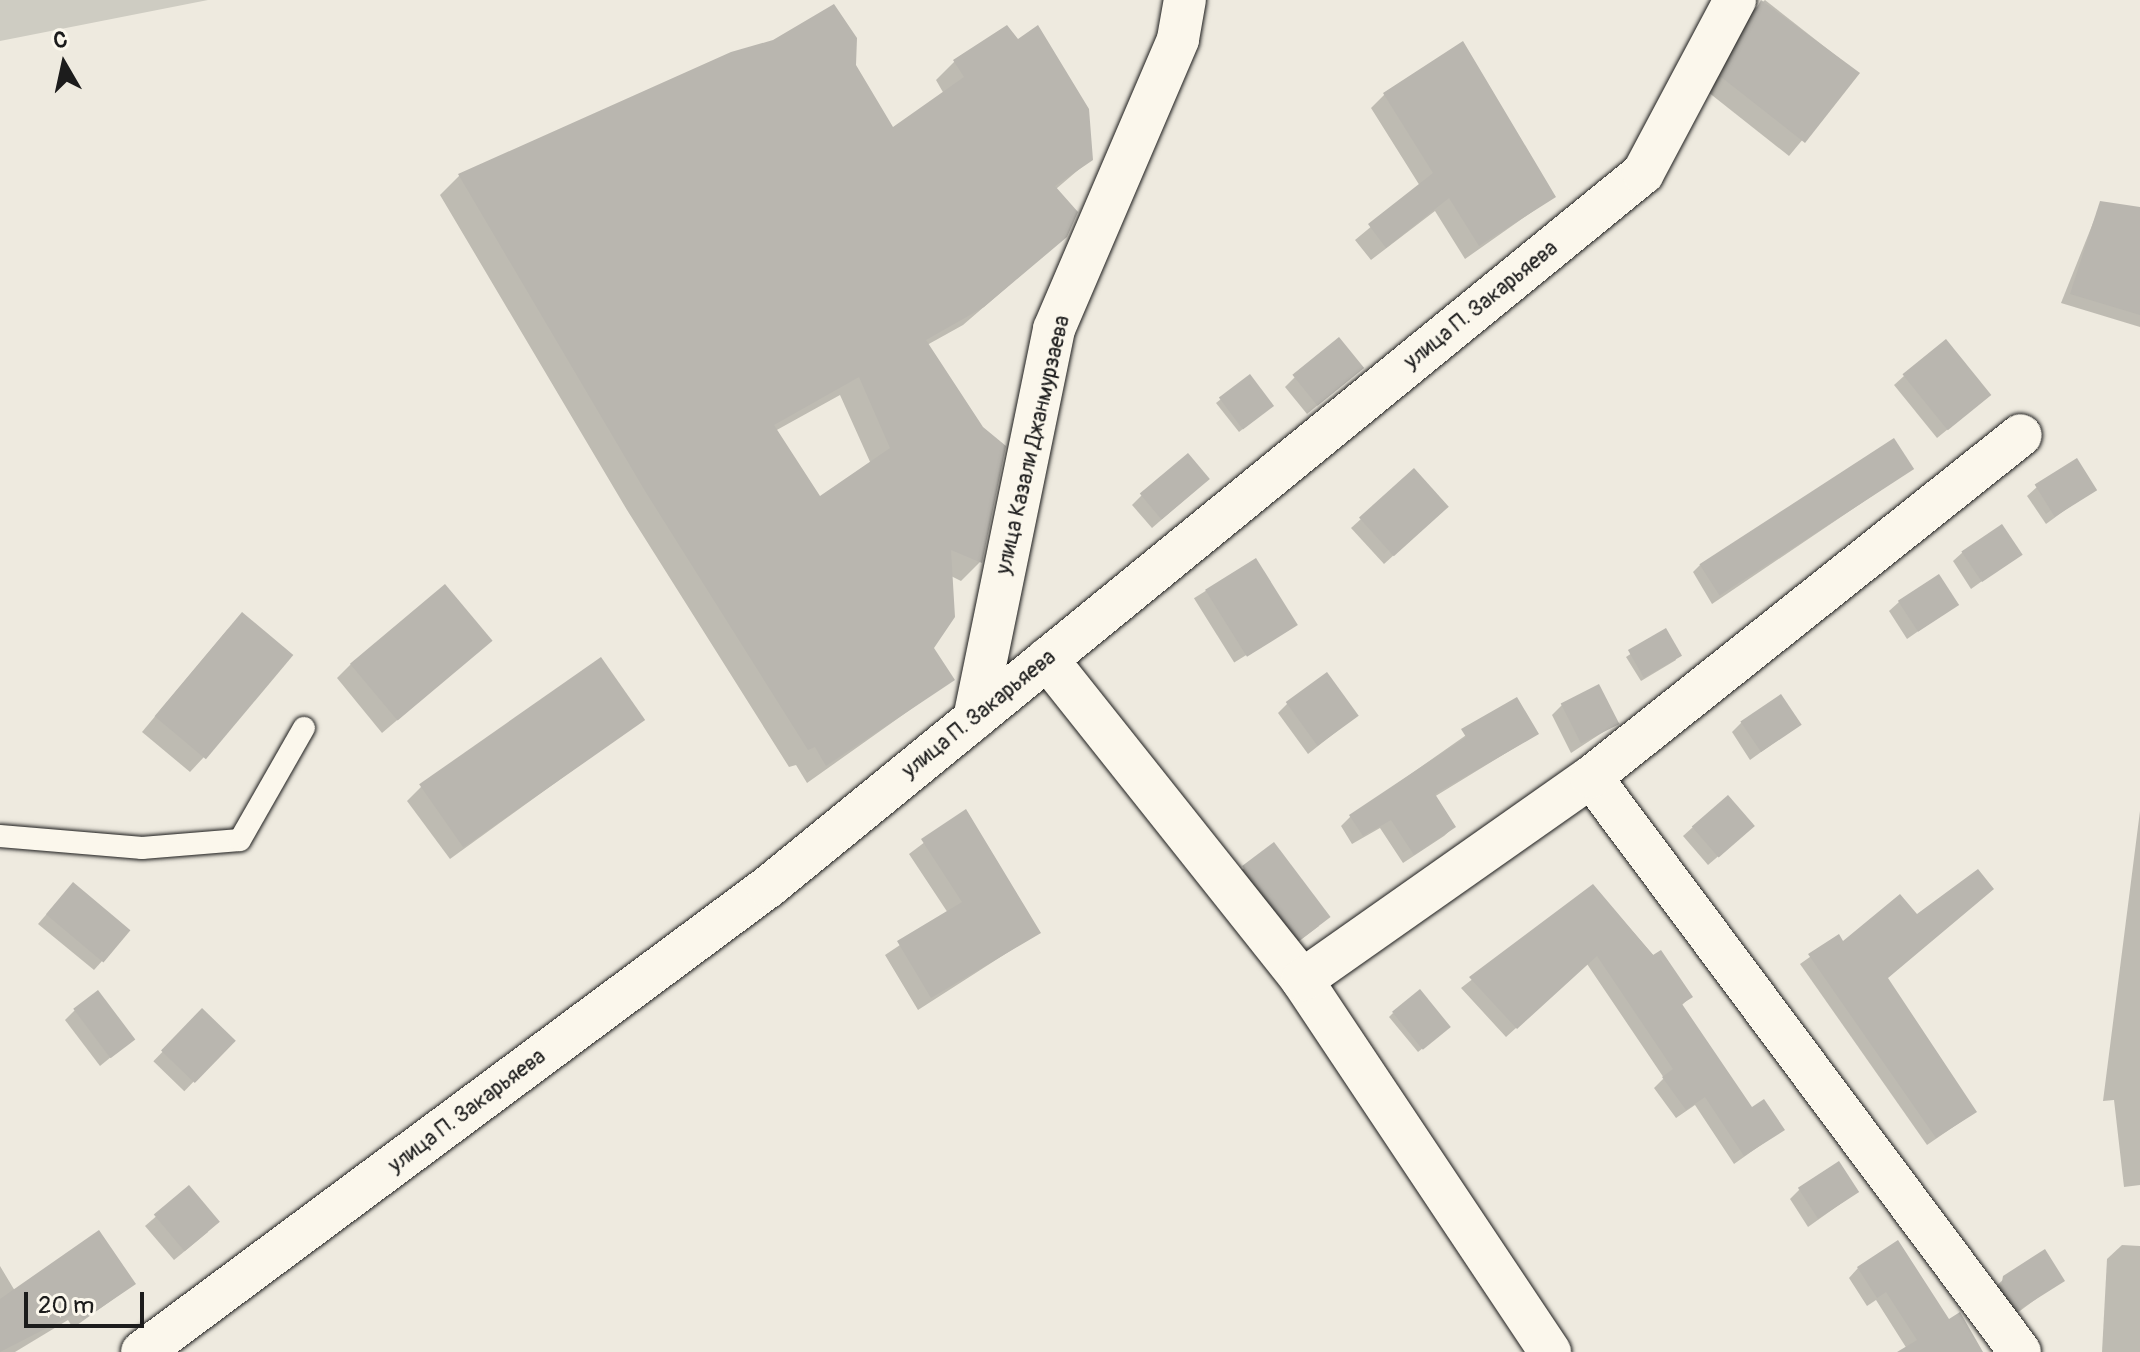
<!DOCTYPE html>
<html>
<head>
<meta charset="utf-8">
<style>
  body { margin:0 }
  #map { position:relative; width:2140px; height:1352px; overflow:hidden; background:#eeeadf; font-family:Pangolin,sans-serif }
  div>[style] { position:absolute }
  .green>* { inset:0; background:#ceccc2 }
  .shadow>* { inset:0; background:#0003; transform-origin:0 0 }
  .building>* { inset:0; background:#b9b6af; transform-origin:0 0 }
  .roads { filter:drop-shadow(0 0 2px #1c1c1c) drop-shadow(0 0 2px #1c1c1c) }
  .service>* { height:22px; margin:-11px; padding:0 11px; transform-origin:11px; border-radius:11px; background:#fbf7ec }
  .minor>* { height:42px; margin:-21px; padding:0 21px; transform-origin:21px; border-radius:21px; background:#fbf7ec }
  span { translate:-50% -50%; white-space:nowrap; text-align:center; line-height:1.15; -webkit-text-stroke:6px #fbf7ec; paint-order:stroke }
  .street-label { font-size:22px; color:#1c1c1c }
  .north { position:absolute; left:24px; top:24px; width:80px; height:80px; -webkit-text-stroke:6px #fbf7ec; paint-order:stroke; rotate:351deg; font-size:22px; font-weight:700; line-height:32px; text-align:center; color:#1c1c1c }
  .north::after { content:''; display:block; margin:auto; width:28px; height:36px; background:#1c1c1c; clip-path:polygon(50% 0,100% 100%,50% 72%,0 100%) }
  .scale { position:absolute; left:24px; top:1292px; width:120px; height:36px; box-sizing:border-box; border:4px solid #1c1c1c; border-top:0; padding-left:10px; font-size:24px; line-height:28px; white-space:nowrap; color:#1c1c1c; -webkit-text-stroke:6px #fbf7ec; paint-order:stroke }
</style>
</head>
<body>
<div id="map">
  <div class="green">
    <i style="clip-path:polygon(0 0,208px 0,0 41px)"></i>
  </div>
  <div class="shadow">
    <i style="clip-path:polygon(1765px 0,1858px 73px,1789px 156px,1708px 92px,1750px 13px)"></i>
    <i style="clip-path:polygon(evenodd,731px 54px,854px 65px,892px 130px,944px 94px,936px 80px,955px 61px,1091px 159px,1056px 189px,1066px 236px,963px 325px,927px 345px,982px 429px,980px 562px,961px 581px,951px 576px,932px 648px,952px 680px,807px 783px,796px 765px,789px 767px,627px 510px,440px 195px,459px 176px,731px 54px,840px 395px,871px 464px,819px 499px,775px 431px,840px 395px)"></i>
    <i style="clip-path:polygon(1385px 94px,1553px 197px,1465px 259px,1435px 211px,1371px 260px,1355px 240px,1420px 186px,1371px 108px)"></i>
    <i style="clip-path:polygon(2101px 203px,2140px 209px,2140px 327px,2061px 303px)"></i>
    <i style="clip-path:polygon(1904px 376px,1979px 404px,1937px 438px,1894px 385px)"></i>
    <i style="clip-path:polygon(1295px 377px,1352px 377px,1307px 414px,1285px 387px)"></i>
    <i style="clip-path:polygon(1221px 399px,1267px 410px,1239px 432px,1216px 403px)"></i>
    <i style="clip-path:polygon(1912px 469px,1712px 604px,1693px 572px,1701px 564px)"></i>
    <i style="clip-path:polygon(2037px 487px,2094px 489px,2046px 524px,2027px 496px)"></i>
    <i style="clip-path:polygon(1198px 488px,1152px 528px,1132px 505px,1142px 495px)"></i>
    <i style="clip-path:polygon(1437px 516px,1384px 564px,1351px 528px,1361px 519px)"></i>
    <i style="clip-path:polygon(1963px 552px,2020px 554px,1971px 589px,1953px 561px)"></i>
    <i style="left:1255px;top:560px;width:76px;height:72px;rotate:58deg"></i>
    <i style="clip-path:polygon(1899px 602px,1956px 605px,1907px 639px,1889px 611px)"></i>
    <i style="clip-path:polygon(228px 629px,204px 757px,190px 772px,142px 732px)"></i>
    <i style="clip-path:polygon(1665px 631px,1676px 660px,1641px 681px,1626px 657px)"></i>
    <i style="clip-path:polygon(490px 641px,382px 733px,337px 678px,351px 664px)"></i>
    <i style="clip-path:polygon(1516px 700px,1537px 734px,1434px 797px,1454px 827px,1444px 836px,1403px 863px,1380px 828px,1352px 844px,1341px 826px,1351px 816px)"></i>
    <i style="clip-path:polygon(1288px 703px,1356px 716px,1308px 754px,1278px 713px)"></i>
    <i style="clip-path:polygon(1562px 705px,1617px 723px,1571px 753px,1552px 715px)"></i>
    <i style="clip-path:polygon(642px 720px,450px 859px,407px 801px,421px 787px)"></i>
    <i style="clip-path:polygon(1742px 722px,1799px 725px,1750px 760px,1732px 732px)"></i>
    <i style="clip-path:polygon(966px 811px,1038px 933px,918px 1010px,885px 955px,948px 913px,909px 854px)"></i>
    <i style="clip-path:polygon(2140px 811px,2140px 1185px,2124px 1187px,2114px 1100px,2103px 1101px)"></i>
    <i style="clip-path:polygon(1693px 827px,1743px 835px,1708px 865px,1683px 836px)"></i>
    <i style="clip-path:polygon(1244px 868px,1319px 926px,1290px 948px,1234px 878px)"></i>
    <i style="clip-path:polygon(1593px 886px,1690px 997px,1681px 1006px,1752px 1110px,1782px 1130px,1734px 1164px,1695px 1105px,1676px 1118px,1654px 1088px,1664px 1078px,1587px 964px,1506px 1037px,1461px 988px)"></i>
    <i style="clip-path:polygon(64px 894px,129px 931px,94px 970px,38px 924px)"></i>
    <i style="clip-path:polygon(1838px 937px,1886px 979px,1975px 1112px,1927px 1145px,1800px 964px)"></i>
    <i style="clip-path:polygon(75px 1010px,133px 1039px,100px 1066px,65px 1020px)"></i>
    <i style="left:202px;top:1011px;width:43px;height:70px;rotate:44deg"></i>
    <i style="clip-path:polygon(1393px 1013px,1444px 1031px,1418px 1052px,1389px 1017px)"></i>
    <i style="clip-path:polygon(189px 1188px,208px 1232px,174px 1260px,145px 1226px)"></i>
    <i style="clip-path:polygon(1799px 1190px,1857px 1192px,1808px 1227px,1790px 1199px)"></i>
    <i style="clip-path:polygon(2122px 1245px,2140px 1246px,2140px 1352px,2102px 1352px,2107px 1259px)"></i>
    <i style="clip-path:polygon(0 1266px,15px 1291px,134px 1284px,73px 1328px,68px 1320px,15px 1352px,0 1352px)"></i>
    <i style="clip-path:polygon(1858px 1268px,1968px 1352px,1909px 1352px,1876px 1300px,1867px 1306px,1849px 1278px)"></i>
    <i style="clip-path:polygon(2005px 1278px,2062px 1280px,2009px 1319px,1994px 1288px)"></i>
  </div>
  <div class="building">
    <i style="clip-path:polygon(1761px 0,1860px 73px,1805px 143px,1721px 77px)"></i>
    <i style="clip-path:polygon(evenodd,834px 4px,857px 38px,856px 65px,893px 127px,964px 77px,953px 60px,1007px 25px,1018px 39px,1038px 25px,1089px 109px,1093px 160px,1055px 186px,1078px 212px,1067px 237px,984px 307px,926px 340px,983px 427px,1006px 446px,982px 563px,951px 550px,955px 617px,934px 648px,955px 680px,826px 766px,815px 747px,808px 750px,645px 491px,458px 174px,731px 52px,773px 40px,834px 4px,859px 377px,890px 448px,820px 496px,774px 425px,859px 377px)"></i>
    <i style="clip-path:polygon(1463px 41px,1556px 197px,1479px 246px,1449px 198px,1386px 248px,1368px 224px,1433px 173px,1383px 93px)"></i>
    <i style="clip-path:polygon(2100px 201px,2140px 207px,2140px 315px,2070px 294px)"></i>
    <i style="left:1339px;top:337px;width:40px;height:60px;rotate:51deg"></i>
    <i style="left:1946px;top:339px;width:72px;height:56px;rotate:51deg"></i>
    <i style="left:1250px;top:374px;width:40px;height:39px;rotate:53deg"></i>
    <i style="left:1894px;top:438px;width:37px;height:232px;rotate:57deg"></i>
    <i style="left:1188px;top:453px;width:34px;height:63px;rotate:50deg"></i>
    <i style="left:2077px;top:458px;width:38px;height:50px;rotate:58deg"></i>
    <i style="left:1414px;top:468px;width:52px;height:74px;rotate:48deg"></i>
    <i style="left:2002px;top:524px;width:37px;height:49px;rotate:56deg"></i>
    <i style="left:1256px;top:558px;width:79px;height:60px;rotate:58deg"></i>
    <i style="left:1939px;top:574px;width:37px;height:49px;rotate:57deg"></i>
    <i style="left:445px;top:584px;width:74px;height:124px;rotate:50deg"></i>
    <i style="left:242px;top:612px;width:67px;height:136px;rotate:40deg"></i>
    <i style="left:1666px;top:628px;width:32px;height:44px;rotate:60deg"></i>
    <i style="left:601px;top:657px;width:77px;height:222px;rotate:55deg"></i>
    <i style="left:1327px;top:672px;width:54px;height:51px;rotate:54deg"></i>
    <i style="left:1599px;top:684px;width:45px;height:43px;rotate:63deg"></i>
    <i style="left:1781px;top:694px;width:37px;height:49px;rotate:56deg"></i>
    <i style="clip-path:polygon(1517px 697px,1539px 734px,1435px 794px,1456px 827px,1414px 855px,1391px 820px,1363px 836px,1349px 815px,1466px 737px,1461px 729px)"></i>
    <i style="left:1728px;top:795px;width:41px;height:48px;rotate:49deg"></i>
    <i style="clip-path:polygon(966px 809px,1041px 933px,931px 998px,897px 941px,962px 902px,921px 839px)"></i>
    <i style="left:1274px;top:842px;width:94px;height:40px;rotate:53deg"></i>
    <i style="clip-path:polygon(1978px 869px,1994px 889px,1888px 978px,1977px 1112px,1936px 1138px,1808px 954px,1839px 934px,1843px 941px,1900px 894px,1917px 914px)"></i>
    <i style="left:73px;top:882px;width:75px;height:42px;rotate:40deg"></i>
    <i style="clip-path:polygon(1593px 884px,1653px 955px,1661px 950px,1693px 997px,1682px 1004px,1752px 1107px,1764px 1099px,1785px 1130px,1744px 1156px,1705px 1097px,1686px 1110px,1662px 1077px,1673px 1069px,1597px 956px,1517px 1029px,1469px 977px)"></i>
    <i style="left:1420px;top:989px;width:49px;height:36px;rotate:51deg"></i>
    <i style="left:98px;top:990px;width:62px;height:31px;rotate:53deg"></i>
    <i style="left:202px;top:1008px;width:47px;height:59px;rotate:44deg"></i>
    <i style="left:1839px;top:1161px;width:37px;height:49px;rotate:57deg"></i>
    <i style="left:189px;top:1185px;width:48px;height:46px;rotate:50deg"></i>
    <i style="clip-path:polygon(99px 1230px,136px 1284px,83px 1320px,78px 1312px,0 1352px,0 1299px)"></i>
    <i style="clip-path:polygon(1898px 1240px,1949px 1319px,1960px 1312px,1983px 1352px,1897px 1352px,1917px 1340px,1886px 1292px,1877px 1298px,1857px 1267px)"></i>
    <i style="clip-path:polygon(2045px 1249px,2065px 1281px,2019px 1310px,2001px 1287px,2003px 1276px)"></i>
  </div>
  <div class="roads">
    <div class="service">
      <i style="left:0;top:836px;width:143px;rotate:4.8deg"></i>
      <i style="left:142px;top:848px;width:98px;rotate:-4.7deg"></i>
      <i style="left:240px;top:840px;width:129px;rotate:-60.3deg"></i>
    </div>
    <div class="minor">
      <i style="left:1047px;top:659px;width:410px;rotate:51.5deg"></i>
      <i style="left:1302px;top:980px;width:447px;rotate:56.3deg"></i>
      <i style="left:974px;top:719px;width:398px;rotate:-78.4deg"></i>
      <i style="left:1054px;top:329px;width:315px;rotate:-66.8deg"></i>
      <i style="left:1178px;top:39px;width:40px;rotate:-80deg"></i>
      <i style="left:1591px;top:777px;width:717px;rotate:53.27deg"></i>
      <i style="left:1302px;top:980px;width:353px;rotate:-35.1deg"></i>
      <i style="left:1591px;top:777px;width:549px;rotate:-38.5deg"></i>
      <i style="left:142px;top:1352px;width:780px;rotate:-36.61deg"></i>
      <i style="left:768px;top:887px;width:1129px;rotate:-39.21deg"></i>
      <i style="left:1643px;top:173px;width:196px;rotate:-62deg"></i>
    </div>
  </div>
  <div class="street-label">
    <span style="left:1481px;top:305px;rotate:-39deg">улица П. Закарьяева</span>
    <span style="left:1033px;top:445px;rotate:-77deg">улица Казали Джанмурзаева</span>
    <span style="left:979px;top:714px;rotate:-39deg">улица П. Закарьяева</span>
    <span style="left:467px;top:1111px;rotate:-37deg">улица П. Закарьяева</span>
  </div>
  <div class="north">С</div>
  <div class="scale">20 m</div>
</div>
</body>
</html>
